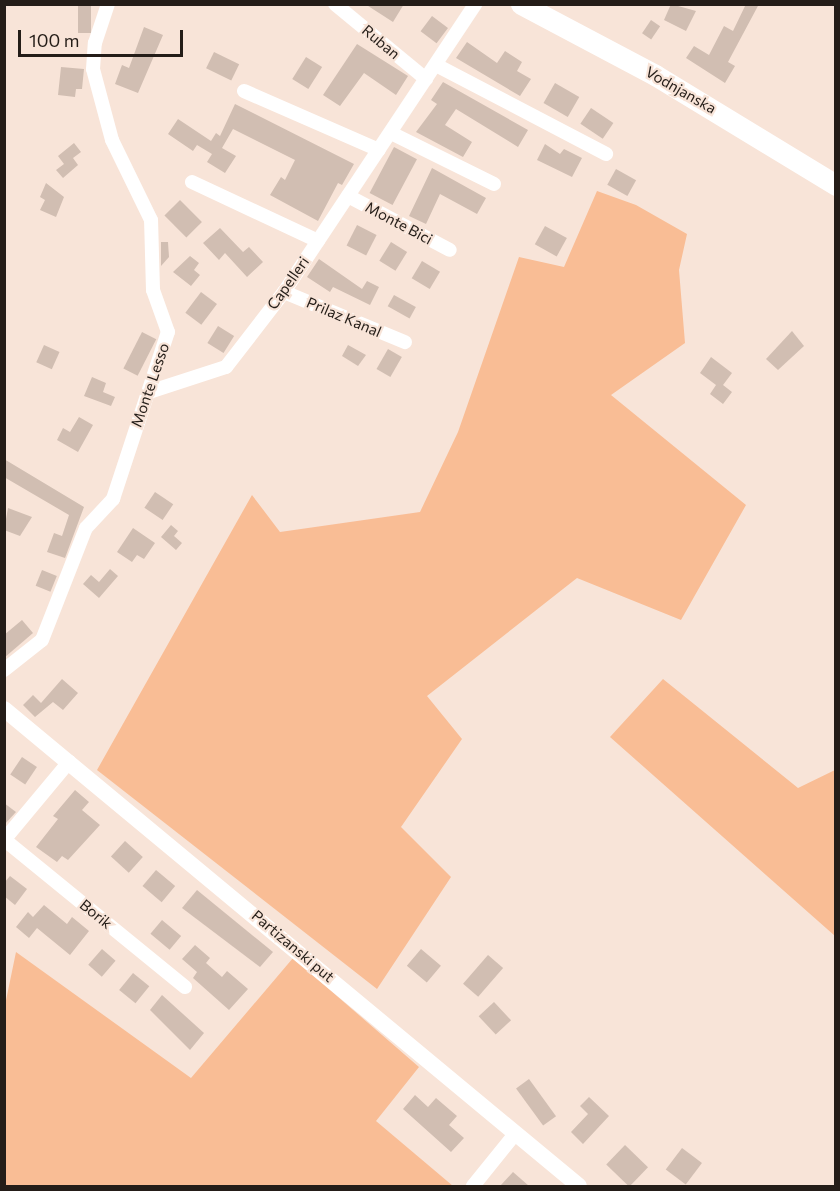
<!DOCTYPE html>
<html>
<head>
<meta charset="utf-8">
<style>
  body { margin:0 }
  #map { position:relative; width:840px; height:1191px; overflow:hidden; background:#f8e4d8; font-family:Commissioner,sans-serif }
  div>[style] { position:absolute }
  .green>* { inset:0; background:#f9bd95 }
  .building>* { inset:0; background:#d1beb2; transform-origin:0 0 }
  .minor>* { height:14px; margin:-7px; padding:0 7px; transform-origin:7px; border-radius:7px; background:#fff }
  .tertiary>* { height:16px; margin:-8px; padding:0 8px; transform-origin:8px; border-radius:8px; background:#fff }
  .primary>* { height:21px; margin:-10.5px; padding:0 10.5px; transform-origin:10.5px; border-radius:10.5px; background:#fff }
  span { translate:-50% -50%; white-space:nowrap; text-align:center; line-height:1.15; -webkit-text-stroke:4.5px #f8e4d8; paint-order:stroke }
  .street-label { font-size:15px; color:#241d18 }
  .frame { position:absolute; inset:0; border:6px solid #241d18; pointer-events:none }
  .scale { position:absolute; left:18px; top:30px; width:165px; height:27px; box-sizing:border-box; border:3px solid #241d18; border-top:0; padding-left:8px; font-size:18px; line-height:21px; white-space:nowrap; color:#241d18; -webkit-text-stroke:4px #f8e4d8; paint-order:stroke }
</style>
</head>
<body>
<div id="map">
  <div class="green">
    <i style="clip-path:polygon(597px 191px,636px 205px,687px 234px,679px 270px,685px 343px,611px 395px,746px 505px,681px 620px,577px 578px,427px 696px,462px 739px,401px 827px,451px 877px,377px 989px,97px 770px,252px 495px,280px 532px,420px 512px,458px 432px,519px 257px,564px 267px)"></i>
    <i style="clip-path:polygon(663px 679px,798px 788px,835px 770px,835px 936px,610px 737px)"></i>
    <i style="clip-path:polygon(16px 952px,191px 1078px,293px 958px,419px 1067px,376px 1121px,453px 1186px,5px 1186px,4px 1010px)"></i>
  </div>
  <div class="building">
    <i style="left:78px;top:4px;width:13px;height:29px"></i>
    <i style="clip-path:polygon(365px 4px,404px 4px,393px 22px)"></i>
    <i style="clip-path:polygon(671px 4px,696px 11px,686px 31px,664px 20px)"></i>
    <i style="clip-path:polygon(746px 4px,759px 4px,728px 62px,735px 66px,725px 83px,686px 58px,694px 46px,709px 55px,724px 26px,733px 31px)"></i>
    <i style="left:432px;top:16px;width:20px;height:19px;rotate:37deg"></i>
    <i style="left:651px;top:20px;width:11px;height:16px;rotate:34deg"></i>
    <i style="clip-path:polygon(144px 27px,163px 35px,138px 93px,115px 84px,122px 65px,129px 68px)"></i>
    <i style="clip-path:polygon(467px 42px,497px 63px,505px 51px,522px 62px,517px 71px,531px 79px,520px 96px,456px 58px)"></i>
    <i style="clip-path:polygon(357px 44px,408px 76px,396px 95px,364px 73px,340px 106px,323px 95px)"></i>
    <i style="left:214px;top:52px;width:28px;height:18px;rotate:26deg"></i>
    <i style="left:306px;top:57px;width:19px;height:26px;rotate:32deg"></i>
    <i style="clip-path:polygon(61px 67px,84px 69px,82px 89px,76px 89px,75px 97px,58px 95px)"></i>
    <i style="clip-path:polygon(443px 82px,528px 130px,518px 147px,456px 109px,445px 125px,472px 142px,463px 157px,416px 132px,437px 104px,431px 100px)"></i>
    <i style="left:555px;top:83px;width:28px;height:23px;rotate:30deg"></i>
    <i style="clip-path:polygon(235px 104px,354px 164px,342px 185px,338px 183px,318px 221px,270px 195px,281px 177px,285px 180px,295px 160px,233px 129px,222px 148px,236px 156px,225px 173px,207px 162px,212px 154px,197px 145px,193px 151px,168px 134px,178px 119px,211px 141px,216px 133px,220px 136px)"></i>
    <i style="left:591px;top:108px;width:27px;height:19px;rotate:34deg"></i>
    <i style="clip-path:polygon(74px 143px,81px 152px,73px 158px,78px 165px,63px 178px,56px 170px,64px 164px,58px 156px)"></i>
    <i style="clip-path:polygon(545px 144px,560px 154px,564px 149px,582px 158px,572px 177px,537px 160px)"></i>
    <i style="left:394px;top:147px;width:26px;height:52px;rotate:28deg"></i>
    <i style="clip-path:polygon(432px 168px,486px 198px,477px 214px,440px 194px,426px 224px,409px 216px)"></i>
    <i style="left:616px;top:169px;width:23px;height:18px;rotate:29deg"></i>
    <i style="clip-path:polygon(46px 183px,64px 197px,56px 217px,40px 210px,45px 200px,40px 197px)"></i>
    <i style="left:180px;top:200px;width:31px;height:22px;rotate:45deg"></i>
    <i style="left:357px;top:225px;width:22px;height:23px;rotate:27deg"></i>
    <i style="left:545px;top:226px;width:25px;height:21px;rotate:29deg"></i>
    <i style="clip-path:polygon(220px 228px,243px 252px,249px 247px,263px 262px,247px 277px,225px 253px,219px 260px,203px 243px)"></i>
    <i style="clip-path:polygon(161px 242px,168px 242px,169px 257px,161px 266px)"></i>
    <i style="left:391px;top:242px;width:19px;height:22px;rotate:32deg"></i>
    <i style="clip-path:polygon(190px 256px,199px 263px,194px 270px,200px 275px,191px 286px,173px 272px)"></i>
    <i style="clip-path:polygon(319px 259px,362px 289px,367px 281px,379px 287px,370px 305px,333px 287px,330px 292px,307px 277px)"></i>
    <i style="left:422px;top:261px;width:21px;height:20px;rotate:31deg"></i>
    <i style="left:201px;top:292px;width:20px;height:26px;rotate:37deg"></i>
    <i style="left:394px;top:295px;width:25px;height:13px;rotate:29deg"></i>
    <i style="left:218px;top:326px;width:19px;height:20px;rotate:32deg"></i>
    <i style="clip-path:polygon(792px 331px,804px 346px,778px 370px,766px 359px)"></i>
    <i style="left:142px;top:332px;width:16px;height:41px;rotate:27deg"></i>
    <i style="left:44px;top:345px;width:17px;height:19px;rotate:24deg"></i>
    <i style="clip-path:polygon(348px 345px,366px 355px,358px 366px,342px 356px)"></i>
    <i style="left:388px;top:349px;width:16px;height:23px;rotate:30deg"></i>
    <i style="clip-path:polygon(711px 357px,732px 373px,723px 385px,732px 392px,723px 404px,710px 394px,716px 385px,700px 373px)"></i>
    <i style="clip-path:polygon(92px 377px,106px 383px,103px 392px,115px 397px,111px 406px,84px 396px)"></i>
    <i style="clip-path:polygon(79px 417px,93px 425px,78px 452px,57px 440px,63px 428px,70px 432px)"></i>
    <i style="clip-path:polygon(4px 459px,84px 507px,65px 558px,47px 552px,54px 533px,62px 536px,69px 515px,4px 477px)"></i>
    <i style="left:155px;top:492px;width:22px;height:19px;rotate:34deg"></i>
    <i style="clip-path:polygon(8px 508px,32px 517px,20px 536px,4px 530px)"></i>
    <i style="clip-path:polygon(171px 525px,178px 531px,174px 536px,182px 543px,176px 550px,161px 537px)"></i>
    <i style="clip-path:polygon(133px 528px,155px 543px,144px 559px,137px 555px,132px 562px,117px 552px)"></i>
    <i style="clip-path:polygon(110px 569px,118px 576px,99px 598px,83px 584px,91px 575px,99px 582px)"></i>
    <i style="left:42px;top:570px;width:16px;height:17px;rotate:22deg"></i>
    <i style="clip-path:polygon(22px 620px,33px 633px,4px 658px,4px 635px)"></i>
    <i style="clip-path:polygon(62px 679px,78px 693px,63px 710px,53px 702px,35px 717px,23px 705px,33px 695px,41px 703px)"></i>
    <i style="left:22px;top:757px;width:18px;height:21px;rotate:34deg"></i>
    <i style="clip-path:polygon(75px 790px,89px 802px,82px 810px,100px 825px,68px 860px,62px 856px,57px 862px,36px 847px,58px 819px,53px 816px)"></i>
    <i style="clip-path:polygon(4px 803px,16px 812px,4px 825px)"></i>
    <i style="left:125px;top:841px;width:24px;height:21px;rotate:42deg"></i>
    <i style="left:156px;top:870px;width:25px;height:21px;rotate:40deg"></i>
    <i style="clip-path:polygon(10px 876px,27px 889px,15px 905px,4px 896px,4px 883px)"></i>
    <i style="clip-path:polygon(197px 890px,273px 952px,260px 967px,182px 908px)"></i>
    <i style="clip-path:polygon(44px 905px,67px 924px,72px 917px,89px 931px,70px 955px,37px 928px,29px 938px,16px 927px,28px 912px,33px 917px)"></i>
    <i style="left:162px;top:920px;width:25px;height:18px;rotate:40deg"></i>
    <i style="clip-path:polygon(195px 945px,210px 958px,206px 963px,222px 977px,227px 971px,248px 989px,229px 1010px,193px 978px,197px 972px,182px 959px)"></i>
    <i style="left:102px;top:949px;width:18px;height:21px;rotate:41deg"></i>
    <i style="left:421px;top:949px;width:26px;height:22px;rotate:40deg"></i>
    <i style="left:488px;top:955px;width:20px;height:38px;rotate:41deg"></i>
    <i style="left:133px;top:973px;width:21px;height:22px;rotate:39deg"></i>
    <i style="clip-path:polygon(162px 995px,204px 1033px,190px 1050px,150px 1010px)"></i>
    <i style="left:494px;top:1002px;width:25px;height:21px;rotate:47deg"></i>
    <i style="left:529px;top:1079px;width:46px;height:16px;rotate:54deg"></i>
    <i style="clip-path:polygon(415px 1095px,428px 1107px,436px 1098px,457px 1116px,449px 1125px,464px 1138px,451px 1152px,403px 1109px)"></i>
    <i style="clip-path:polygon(589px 1097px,609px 1116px,583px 1144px,571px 1132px,588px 1114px,580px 1106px)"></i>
    <i style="left:625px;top:1145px;width:32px;height:27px;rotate:44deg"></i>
    <i style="left:682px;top:1148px;width:25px;height:27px;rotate:37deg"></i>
    <i style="clip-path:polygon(513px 1172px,529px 1186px,500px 1186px)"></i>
  </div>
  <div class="minor">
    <i style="left:335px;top:4px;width:118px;rotate:39.5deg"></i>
    <i style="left:436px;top:65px;width:192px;rotate:27.6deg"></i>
    <i style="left:244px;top:91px;width:147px;rotate:23.6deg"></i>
    <i style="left:391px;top:133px;width:115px;rotate:26.3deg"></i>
    <i style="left:192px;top:182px;width:139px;rotate:25.1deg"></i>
    <i style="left:348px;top:196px;width:115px;rotate:27.9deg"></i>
    <i style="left:284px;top:292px;width:131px;rotate:22.5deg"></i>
    <i style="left:152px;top:391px;width:78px;rotate:-18deg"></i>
    <i style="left:226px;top:367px;width:95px;rotate:-52.3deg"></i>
    <i style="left:284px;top:292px;width:346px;rotate:-56.4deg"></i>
    <i style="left:4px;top:670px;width:48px;rotate:-38.3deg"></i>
    <i style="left:42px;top:640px;width:120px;rotate:-68.6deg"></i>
    <i style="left:86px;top:528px;width:40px;rotate:-47deg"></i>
    <i style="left:113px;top:499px;width:176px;rotate:-71.8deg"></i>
    <i style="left:168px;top:332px;width:45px;rotate:-109.7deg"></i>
    <i style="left:153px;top:290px;width:70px;rotate:-91.6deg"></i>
    <i style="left:151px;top:220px;width:89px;rotate:-116deg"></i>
    <i style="left:112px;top:140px;width:73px;rotate:-105deg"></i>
    <i style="left:93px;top:69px;width:26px;rotate:-86deg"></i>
    <i style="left:95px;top:43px;width:41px;rotate:-71.6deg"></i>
    <i style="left:4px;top:840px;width:102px;rotate:-50.2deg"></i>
    <i style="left:6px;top:841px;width:231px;rotate:39.2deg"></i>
    <i style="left:473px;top:1186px;width:67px;rotate:-51.1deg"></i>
  </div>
  <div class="tertiary">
    <i style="left:4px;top:709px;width:747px;rotate:39.68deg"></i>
  </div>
  <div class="primary">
    <i style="left:521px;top:4px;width:152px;rotate:27.9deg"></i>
    <i style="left:655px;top:75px;width:212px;rotate:31.3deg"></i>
  </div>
  <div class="street-label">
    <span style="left:381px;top:42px;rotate:40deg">Ruban</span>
    <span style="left:681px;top:90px;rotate:30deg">Vodnjanska</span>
    <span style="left:399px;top:223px;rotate:28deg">Monte Bici</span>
    <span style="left:288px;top:283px;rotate:-55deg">Capelleri</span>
    <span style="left:344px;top:317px;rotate:23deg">Prilaz Kanal</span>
    <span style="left:150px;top:385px;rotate:-71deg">Monte Lesso</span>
    <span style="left:96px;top:914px;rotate:39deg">Borik</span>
    <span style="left:293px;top:946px;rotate:40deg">Partizanski put</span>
  </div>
  <div class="frame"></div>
  <div class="scale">100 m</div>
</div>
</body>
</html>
